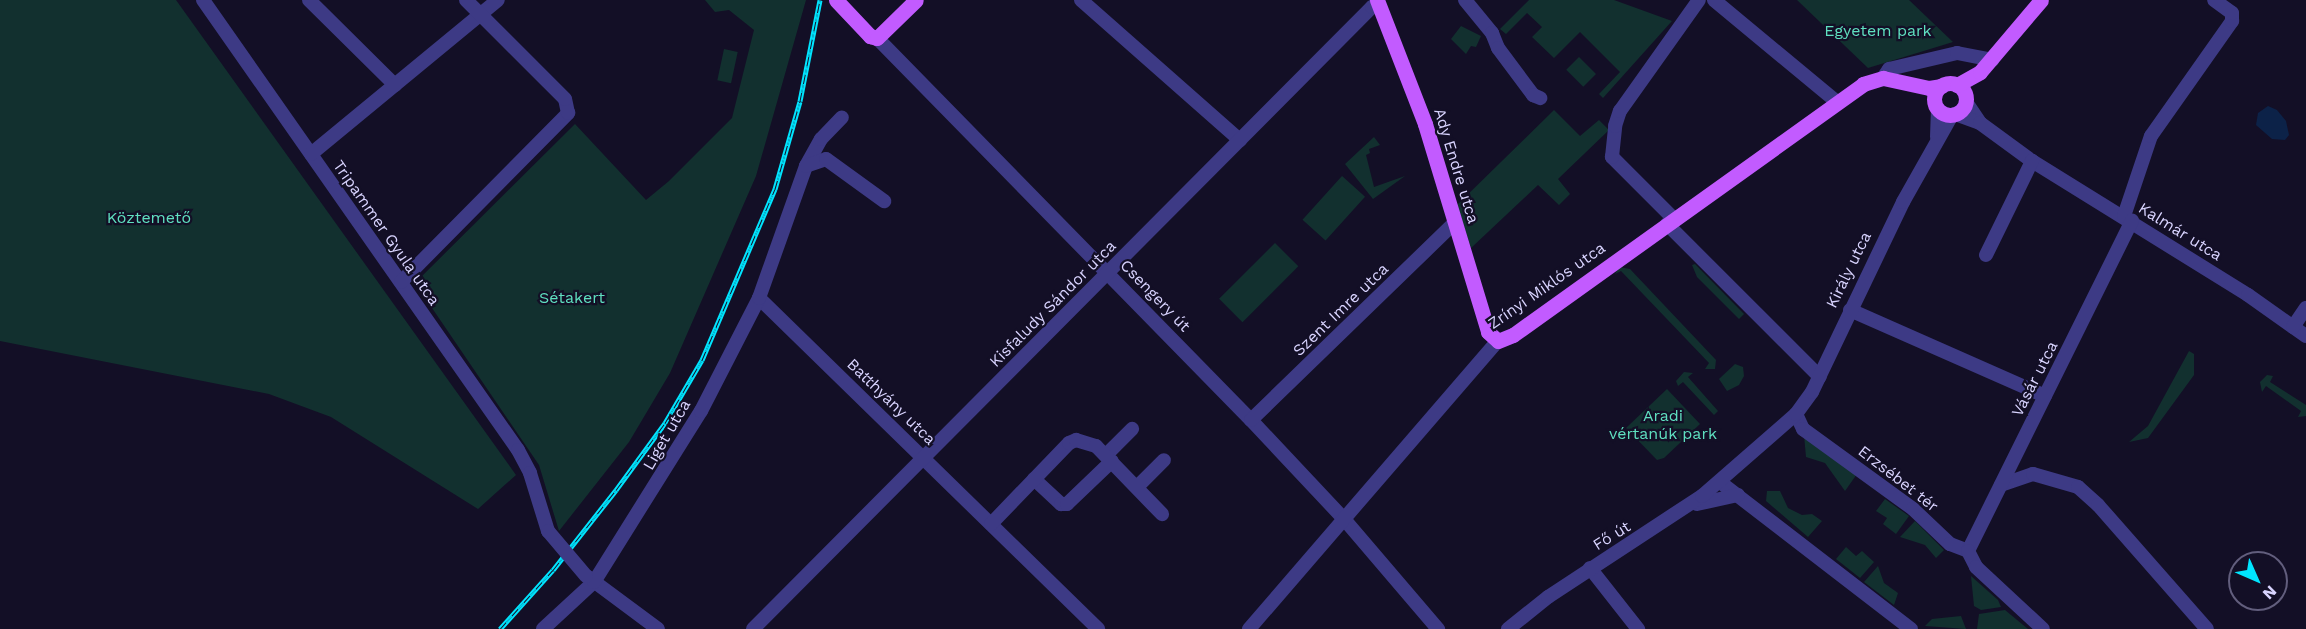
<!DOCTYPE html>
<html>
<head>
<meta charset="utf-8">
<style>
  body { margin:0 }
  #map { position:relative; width:2306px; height:629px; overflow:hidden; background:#130f26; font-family:"Work Sans",sans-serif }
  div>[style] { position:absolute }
  .green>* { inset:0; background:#12302f; transform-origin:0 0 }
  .water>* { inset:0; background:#0c2248 }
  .minor>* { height:14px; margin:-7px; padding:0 7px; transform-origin:7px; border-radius:7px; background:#3d3a85 }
  .major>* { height:15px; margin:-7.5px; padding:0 7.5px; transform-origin:7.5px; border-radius:7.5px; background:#c25bff }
  .major>.ring { margin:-7.5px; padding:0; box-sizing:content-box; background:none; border:15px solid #c25bff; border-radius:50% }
  .rail>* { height:5px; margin-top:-2.5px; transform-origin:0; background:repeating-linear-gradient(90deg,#130f26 0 9px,#00e5ff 0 18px); box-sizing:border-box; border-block:2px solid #00e5ff }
  .minor-bridge>* { height:14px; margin:-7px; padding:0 7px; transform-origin:7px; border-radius:7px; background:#3d3a85 }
  span { translate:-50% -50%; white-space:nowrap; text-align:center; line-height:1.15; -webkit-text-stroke:4.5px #130f26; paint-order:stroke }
  .park-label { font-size:16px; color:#5fe0c0 }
  .street-label { font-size:16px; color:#d9d4ff }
  .north { position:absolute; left:2228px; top:551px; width:60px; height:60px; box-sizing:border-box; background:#130f26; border:2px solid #625e7d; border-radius:50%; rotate:135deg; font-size:16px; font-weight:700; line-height:24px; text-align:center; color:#d9d4ff }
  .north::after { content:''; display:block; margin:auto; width:21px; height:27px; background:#00e5ff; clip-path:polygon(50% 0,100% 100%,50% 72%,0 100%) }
</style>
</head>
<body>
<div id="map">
  <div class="green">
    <i style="clip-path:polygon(0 0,176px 0,516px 475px,478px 509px,331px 417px,269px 394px,0 341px)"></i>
    <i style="clip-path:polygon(705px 0,806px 0,756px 176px,670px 373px,629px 442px,559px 531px,539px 465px,415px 283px,575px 124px,646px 200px,669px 181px,732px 118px,754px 30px,729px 10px,715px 12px)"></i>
    <i style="clip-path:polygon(1529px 0,1614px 0,1672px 21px,1603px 98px,1599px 94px,1620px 72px,1580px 32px,1554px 58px,1532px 37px,1542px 27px,1527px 13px,1506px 34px,1500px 29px)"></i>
    <i style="clip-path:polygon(1797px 0,1909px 0,1953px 42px,1868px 68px)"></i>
    <i style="clip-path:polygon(1461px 26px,1481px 36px,1476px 47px,1471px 46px,1466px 54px,1451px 39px)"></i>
    <i style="left:724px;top:49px;width:14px;height:32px;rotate:12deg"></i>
    <i style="left:1579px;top:57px;width:24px;height:18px;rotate:45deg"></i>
    <i style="clip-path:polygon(1554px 110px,1580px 136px,1599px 120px,1609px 130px,1558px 179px,1570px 194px,1559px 205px,1538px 185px,1471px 248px,1457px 205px)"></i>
    <i style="clip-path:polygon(1374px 137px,1380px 145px,1369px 149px,1370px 153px,1366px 155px,1374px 187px,1405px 176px,1373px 199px,1345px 164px)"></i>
    <i style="left:1342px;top:176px;width:31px;height:59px;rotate:42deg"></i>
    <i style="left:1275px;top:243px;width:33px;height:79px;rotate:45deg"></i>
    <i style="clip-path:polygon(1695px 264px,1744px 314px,1739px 319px,1697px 277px,1692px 265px)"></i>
    <i style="clip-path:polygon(1619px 267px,1630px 269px,1716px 360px,1715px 369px,1705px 369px,1709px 363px,1621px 271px,1615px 274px)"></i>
    <i style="clip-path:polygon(2189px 351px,2194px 354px,2194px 375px,2148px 438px,2129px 442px,2148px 426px)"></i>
    <i style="clip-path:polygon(1735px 364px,1743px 367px,1744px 376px,1739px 385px,1727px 391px,1719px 379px)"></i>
    <i style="clip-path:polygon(1684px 372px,1693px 373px,1688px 377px,1718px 411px,1714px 415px,1683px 382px,1678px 386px,1676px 381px)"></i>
    <i style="clip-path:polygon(2267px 375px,2273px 376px,2270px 382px,2306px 405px,2306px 416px,2298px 417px,2301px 411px,2266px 386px,2262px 392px,2260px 382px)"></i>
    <i style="clip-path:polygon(1667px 389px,1700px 424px,1664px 458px,1657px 460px,1626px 428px)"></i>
    <i style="clip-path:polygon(1804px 435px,1857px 474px,1845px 491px,1825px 463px,1806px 457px)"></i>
    <i style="clip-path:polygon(1767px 491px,1780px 491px,1788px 508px,1802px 515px,1812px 514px,1822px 521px,1808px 537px,1766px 501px)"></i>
    <i style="clip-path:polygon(1885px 499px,1909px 516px,1896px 534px,1883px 524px,1887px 518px,1876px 511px)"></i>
    <i style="clip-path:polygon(1915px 521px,1944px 550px,1936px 558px,1925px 545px,1900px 537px)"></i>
    <i style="clip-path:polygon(1846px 547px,1856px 556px,1862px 551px,1874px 562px,1860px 578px,1836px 559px)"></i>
    <i style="clip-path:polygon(1878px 566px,1884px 583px,1898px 593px,1894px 605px,1864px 582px)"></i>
    <i style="clip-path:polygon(1971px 576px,1998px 600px,2001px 607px,1981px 610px,1974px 606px)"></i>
    <i style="clip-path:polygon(2005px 610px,2028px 629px,1977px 629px,1979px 614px)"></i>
    <i style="clip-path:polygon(1961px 616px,1966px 629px,1925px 626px,1932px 619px)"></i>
  </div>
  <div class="water">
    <i style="clip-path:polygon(2268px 106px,2277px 110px,2286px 121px,2289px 135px,2285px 140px,2272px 139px,2256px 125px,2258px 113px)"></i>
  </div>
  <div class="minor">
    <i style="left:203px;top:0;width:549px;rotate:55.01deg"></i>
    <i style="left:518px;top:450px;width:26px;rotate:62deg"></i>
    <i style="left:530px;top:473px;width:61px;rotate:72.8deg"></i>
    <i style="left:309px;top:0;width:121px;rotate:44.7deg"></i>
    <i style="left:1081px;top:0;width:212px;rotate:41.4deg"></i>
    <i style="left:1465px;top:0;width:43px;rotate:50.7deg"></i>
    <i style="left:1492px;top:33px;width:16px;rotate:68deg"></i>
    <i style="left:1498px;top:48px;width:59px;rotate:53.3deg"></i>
    <i style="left:1533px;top:95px;width:8px;rotate:23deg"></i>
    <i style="left:1714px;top:0;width:160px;rotate:39.7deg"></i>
    <i style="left:877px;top:38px;width:535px;rotate:45.61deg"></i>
    <i style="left:1251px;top:420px;width:136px;rotate:46.8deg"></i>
    <i style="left:1344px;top:519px;width:145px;rotate:49.5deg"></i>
    <i style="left:1883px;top:78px;width:11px;rotate:-56deg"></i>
    <i style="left:1889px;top:69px;width:70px;rotate:-13.2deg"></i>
    <i style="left:1957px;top:53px;width:36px;rotate:11deg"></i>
    <i style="left:1966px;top:102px;width:25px;rotate:56deg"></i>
    <i style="left:1955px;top:114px;width:27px;rotate:20deg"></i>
    <i style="left:1980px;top:123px;width:64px;rotate:36.2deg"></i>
    <i style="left:2032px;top:161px;width:254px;rotate:31.8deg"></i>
    <i style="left:2248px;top:295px;width:71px;rotate:35.3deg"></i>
    <i style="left:1937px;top:137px;width:28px;rotate:-88deg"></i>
    <i style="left:311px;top:154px;width:242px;rotate:-39.5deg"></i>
    <i style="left:806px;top:166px;width:31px;rotate:-61deg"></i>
    <i style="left:821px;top:139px;width:30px;rotate:-46deg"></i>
    <i style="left:2124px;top:216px;width:84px;rotate:-71.4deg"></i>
    <i style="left:2151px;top:136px;width:141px;rotate:-54.8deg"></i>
    <i style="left:2232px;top:21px;width:8px;rotate:-90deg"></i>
    <i style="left:2232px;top:13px;width:22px;rotate:-144deg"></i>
    <i style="left:1674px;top:219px;width:88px;rotate:-135deg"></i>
    <i style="left:1612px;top:157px;width:31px;rotate:-84deg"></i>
    <i style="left:1615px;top:126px;width:16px;rotate:-72deg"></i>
    <i style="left:1620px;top:111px;width:136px;rotate:-54.6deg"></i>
    <i style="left:1667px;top:224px;width:216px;rotate:45deg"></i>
    <i style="left:1986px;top:255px;width:105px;rotate:-63.9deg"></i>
    <i style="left:401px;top:282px;width:238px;rotate:-45.3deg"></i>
    <i style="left:568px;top:113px;width:14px;rotate:-102deg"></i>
    <i style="left:565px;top:99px;width:140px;rotate:-135deg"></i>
    <i style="left:759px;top:298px;width:474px;rotate:44.3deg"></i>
    <i style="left:1850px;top:310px;width:213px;rotate:23.8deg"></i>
    <i style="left:2293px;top:327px;width:23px;rotate:-56deg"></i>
    <i style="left:1796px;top:414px;width:17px;rotate:65deg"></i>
    <i style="left:1803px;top:429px;width:136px;rotate:36deg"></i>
    <i style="left:1913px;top:509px;width:51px;rotate:43.4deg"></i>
    <i style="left:1950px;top:544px;width:19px;rotate:21deg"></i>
    <i style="left:1251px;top:420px;width:283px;rotate:-44.1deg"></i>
    <i style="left:1106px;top:455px;width:37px;rotate:-45deg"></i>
    <i style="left:1034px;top:479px;width:37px;rotate:43deg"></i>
    <i style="left:1061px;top:504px;width:6px"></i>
    <i style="left:1067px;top:504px;width:62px;rotate:-43.7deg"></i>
    <i style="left:1720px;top:482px;width:241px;rotate:37.6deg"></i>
    <i style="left:2001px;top:485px;width:34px;rotate:-19deg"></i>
    <i style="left:2033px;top:474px;width:47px;rotate:16.1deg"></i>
    <i style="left:2078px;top:487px;width:27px;rotate:42deg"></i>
    <i style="left:2098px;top:505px;width:165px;rotate:48.7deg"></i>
    <i style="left:1137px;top:487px;width:38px;rotate:-45deg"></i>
    <i style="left:1697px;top:504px;width:42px;rotate:-12.4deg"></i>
    <i style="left:991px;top:524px;width:112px;rotate:-46.1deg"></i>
    <i style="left:1069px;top:443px;width:8px;rotate:-23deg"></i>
    <i style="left:1076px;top:440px;width:21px;rotate:17deg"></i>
    <i style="left:1096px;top:446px;width:95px;rotate:45.9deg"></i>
    <i style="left:1968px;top:551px;width:369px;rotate:-63.6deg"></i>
    <i style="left:1968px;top:551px;width:18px;rotate:63deg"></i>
    <i style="left:1976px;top:567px;width:91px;rotate:42.8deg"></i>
    <i style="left:1590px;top:568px;width:78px;rotate:51.8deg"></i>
    <i style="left:588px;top:577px;width:87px;rotate:36.6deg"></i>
    <i style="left:543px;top:629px;width:69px;rotate:-42.7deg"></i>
    <i style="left:594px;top:582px;width:202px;rotate:-58deg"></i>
    <i style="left:701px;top:411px;width:127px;rotate:-62.8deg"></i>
    <i style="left:759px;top:298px;width:140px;rotate:-70.4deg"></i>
    <i style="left:806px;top:166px;width:21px;rotate:-19deg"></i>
    <i style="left:826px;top:159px;width:72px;rotate:35.9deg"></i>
    <i style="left:753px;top:629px;width:878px;rotate:-45.14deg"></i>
    <i style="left:1372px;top:7px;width:7px;rotate:-16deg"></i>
    <i style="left:1249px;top:629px;width:381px;rotate:-49.2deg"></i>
    <i style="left:1508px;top:629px;width:51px;rotate:-38.7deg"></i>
    <i style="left:1548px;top:597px;width:184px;rotate:-33.3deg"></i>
    <i style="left:1702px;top:496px;width:125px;rotate:-41.1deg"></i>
    <i style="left:1796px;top:414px;width:27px;rotate:-54deg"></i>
    <i style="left:1812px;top:392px;width:211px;rotate:-64.4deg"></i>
    <i style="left:1903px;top:202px;width:100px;rotate:-60.6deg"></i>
  </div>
  <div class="major">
    <i style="left:836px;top:0;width:50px;rotate:46.6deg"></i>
    <i style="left:870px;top:36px;width:7px;rotate:16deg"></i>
    <i style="left:877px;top:38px;width:54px;rotate:-44.3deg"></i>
    <i style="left:1377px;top:0;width:133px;rotate:68.8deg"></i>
    <i style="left:1425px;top:124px;width:217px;rotate:73.1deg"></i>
    <i style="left:1488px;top:332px;width:13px;rotate:42deg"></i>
    <i style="left:1498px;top:341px;width:16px;rotate:-22deg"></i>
    <i style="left:1513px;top:335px;width:431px;rotate:-35.6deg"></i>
    <i style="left:1863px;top:84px;width:21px;rotate:-17deg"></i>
    <i style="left:1883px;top:78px;width:47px;rotate:12.3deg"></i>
    <i style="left:1929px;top:88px;width:13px;rotate:-9deg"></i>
    <i class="ring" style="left:1934px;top:83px;width:17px;height:17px"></i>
    <i style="left:1957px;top:85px;width:26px;rotate:-29deg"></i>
    <i style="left:1980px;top:72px;width:94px;rotate:-49.7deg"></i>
  </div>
  <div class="rail">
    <i style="left:500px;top:629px;width:79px;rotate:-48.1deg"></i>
    <i style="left:553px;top:570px;width:102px;rotate:-51.8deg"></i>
    <i style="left:616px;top:490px;width:83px;rotate:-53.8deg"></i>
    <i style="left:665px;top:423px;width:73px;rotate:-59.6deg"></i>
    <i style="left:702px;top:360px;width:186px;rotate:-66.9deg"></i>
    <i style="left:775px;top:189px;width:91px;rotate:-74.1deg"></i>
    <i style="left:800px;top:101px;width:103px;rotate:-78.8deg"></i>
  </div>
  <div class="minor-bridge">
    <i style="left:548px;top:531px;width:59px;rotate:49.8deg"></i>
  </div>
  <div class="park-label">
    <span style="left:1878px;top:31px">Egyetem park</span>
    <span style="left:149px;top:218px">Köztemető</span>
    <span style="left:572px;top:298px">Sétakert</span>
    <span style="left:1663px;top:425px">Aradi<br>vértanúk park</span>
  </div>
  <div class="street-label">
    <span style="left:1456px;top:166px;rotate:73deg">Ady Endre utca</span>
    <span style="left:2180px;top:232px;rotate:32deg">Kalmár utca</span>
    <span style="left:386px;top:233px;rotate:55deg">Tripammer Gyula utca</span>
    <span style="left:1849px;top:270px;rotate:-64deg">Király utca</span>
    <span style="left:1547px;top:286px;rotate:-35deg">Zrínyi Miklós utca</span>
    <span style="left:1155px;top:296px;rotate:46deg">Csengery út</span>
    <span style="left:1053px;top:304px;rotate:-45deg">Kisfaludy Sándor utca</span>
    <span style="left:1341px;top:310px;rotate:-44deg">Szent Imre utca</span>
    <span style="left:2035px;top:379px;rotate:-63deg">Vásár utca</span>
    <span style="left:891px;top:402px;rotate:44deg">Batthyány utca</span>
    <span style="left:667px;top:435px;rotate:-60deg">Liget utca</span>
    <span style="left:1898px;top:479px;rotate:38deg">Erzsébet tér</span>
    <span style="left:1612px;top:536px;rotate:-32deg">Fő út</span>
  </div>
  <div class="north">N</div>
</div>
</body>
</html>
